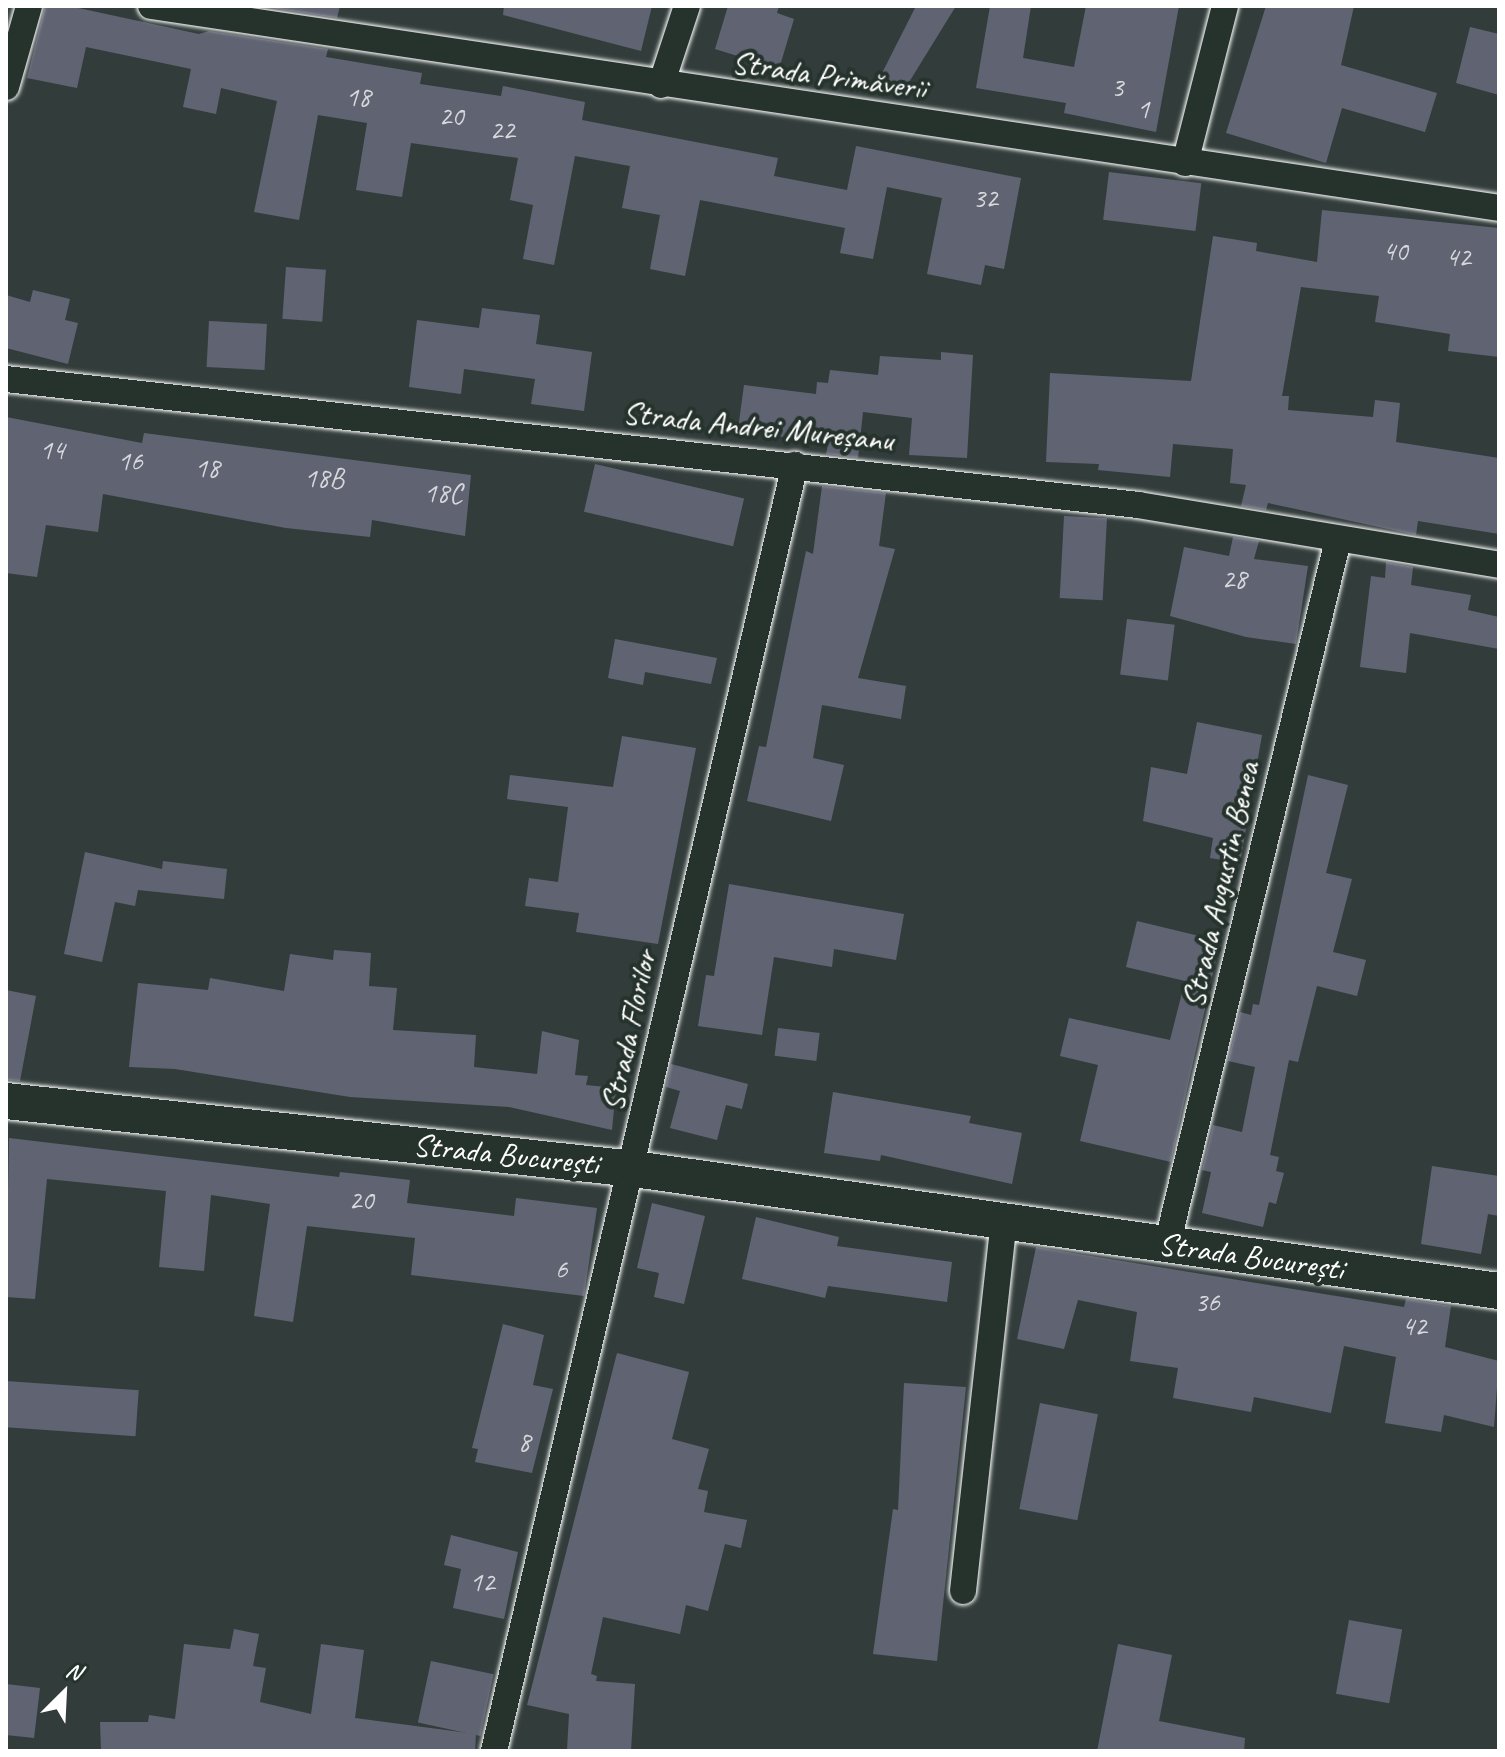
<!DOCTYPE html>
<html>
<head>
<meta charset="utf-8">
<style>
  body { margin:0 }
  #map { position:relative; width:1505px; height:1757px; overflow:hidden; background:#323d3b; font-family:Caveat,sans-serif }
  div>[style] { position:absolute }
  .building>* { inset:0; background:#606472; transform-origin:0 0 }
  .roads { filter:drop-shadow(0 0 2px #fff) drop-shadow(0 0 2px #fff) }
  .street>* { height:26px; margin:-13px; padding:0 13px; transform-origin:13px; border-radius:13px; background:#26332d }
  .secondary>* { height:36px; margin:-18px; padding:0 18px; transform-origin:18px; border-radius:18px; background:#26332d }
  span { translate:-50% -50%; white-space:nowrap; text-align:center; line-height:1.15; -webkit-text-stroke:8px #26332d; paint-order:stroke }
  .number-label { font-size:28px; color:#d7d8dc }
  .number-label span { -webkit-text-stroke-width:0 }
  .street-label { font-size:32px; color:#fff }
  .frame { position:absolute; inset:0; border:8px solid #fff; pointer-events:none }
  .north { position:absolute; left:24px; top:1653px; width:80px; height:80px; -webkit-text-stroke:6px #26332d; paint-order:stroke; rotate:24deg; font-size:22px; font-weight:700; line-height:32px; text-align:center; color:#fff }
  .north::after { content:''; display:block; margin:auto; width:28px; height:36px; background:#fff; clip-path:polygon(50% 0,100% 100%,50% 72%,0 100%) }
</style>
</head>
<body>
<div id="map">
  <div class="building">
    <i style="clip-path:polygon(45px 6px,69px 6px,199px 34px,209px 31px,328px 49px,326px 57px,422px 73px,420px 84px,501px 96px,503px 86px,585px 102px,582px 120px,778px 158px,774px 176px,847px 190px,856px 146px,1021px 178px,1004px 269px,985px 265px,981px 285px,927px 274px,942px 198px,887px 187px,873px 259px,840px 253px,845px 228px,700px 200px,685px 276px,650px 269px,660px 215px,622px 208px,630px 166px,575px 156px,554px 265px,523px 259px,533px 205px,510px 200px,518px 158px,411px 143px,402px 197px,356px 190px,367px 123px,318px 115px,299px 220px,254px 212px,277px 101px,221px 88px,216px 114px,183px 107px,191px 69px,86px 47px,77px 88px,27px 78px)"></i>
    <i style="clip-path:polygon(259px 6px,340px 6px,337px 18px)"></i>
    <i style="clip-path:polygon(504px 6px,652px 6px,641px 51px,503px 15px)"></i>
    <i style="clip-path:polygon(728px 6px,779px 6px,777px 13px,794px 19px,779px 69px,715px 49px)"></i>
    <i style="clip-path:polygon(916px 6px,956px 6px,906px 87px,878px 81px)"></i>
    <i style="clip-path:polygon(990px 6px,1031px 6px,1023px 58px,1074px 67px,1086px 6px,1179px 6px,1156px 132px,1064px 113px,1066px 103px,976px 88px)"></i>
    <i style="clip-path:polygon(1266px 6px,1354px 6px,1341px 65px,1437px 93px,1425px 132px,1342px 108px,1326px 163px,1226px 133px)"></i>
    <i style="clip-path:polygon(1470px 27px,1499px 34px,1499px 95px,1456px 83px)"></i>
    <i style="left:1109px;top:172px;width:93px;height:48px;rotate:7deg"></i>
    <i style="clip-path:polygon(1322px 210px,1499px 228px,1499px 357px,1448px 351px,1450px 334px,1375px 322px,1379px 296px,1301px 287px,1282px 396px,1289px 396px,1288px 410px,1373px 417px,1375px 400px,1400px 403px,1396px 442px,1499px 458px,1499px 534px,1418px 521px,1416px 535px,1268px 503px,1266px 510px,1241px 506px,1246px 485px,1230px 483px,1233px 449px,1173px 444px,1170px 477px,1098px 470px,1099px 464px,1046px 462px,1050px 373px,1191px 381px,1213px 236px,1257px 243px,1256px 251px,1317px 262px)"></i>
    <i style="left:286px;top:267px;width:40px;height:52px;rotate:4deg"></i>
    <i style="clip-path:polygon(33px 290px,70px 299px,65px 320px,78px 323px,68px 364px,6px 348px,6px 295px,30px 302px)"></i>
    <i style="clip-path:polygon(482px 308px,540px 315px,536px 344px,592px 352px,584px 411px,531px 404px,535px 379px,464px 369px,461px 394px,409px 387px,417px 320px,479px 328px)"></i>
    <i style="left:209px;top:321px;width:58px;height:46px;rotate:3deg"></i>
    <i style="clip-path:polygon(941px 352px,973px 355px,967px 458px,909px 455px,912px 418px,863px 412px,858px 458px,826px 454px,828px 445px,738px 429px,744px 385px,816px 394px,817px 382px,828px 383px,830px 370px,878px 375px,880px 356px,941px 360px)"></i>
    <i style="clip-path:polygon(6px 417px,142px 443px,144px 433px,471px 475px,465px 536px,372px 520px,370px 537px,286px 528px,103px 494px,98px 532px,46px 525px,37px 577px,6px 573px)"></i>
    <i style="left:595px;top:464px;width:153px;height:49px;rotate:13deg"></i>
    <i style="clip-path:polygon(822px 486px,886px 493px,879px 546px,895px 549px,858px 678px,906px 686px,901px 719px,822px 705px,813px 758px,844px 765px,831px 821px,747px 801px,759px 746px,766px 747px,806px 551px,813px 554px)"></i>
    <i style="left:1064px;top:516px;width:43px;height:82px;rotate:3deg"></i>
    <i style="clip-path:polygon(1233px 537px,1259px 541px,1254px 559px,1308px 566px,1296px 644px,1246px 637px,1170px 616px,1184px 547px,1229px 556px)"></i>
    <i style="clip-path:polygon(1386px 562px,1413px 567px,1411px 585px,1471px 595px,1468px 610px,1499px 617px,1499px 649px,1410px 633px,1406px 673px,1360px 667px,1371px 576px,1385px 578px)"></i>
    <i style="left:1127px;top:619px;width:48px;height:56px;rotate:7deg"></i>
    <i style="clip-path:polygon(615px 639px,717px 658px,711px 684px,645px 672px,643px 685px,608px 678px)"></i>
    <i style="clip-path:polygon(1197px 722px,1262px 735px,1240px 863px,1210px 858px,1213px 838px,1143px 821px,1151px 767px,1187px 774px)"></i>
    <i style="clip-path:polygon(622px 736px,696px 748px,658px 944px,576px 932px,579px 913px,525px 906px,529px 878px,558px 882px,568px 807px,507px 799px,510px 775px,613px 787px)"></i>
    <i style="clip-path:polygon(1308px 775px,1348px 785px,1326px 873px,1352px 879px,1333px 952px,1366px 960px,1357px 996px,1317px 986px,1298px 1062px,1289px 1060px,1270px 1155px,1279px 1157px,1276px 1171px,1284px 1173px,1276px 1204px,1269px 1202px,1263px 1227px,1202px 1213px,1211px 1172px,1202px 1170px,1213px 1125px,1242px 1132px,1255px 1067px,1228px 1061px,1240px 1012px,1251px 1015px,1253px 1004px,1259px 1005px)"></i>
    <i style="clip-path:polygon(85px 852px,162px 869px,163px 861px,227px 869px,224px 899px,138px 890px,135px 906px,115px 902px,102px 962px,64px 954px)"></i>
    <i style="clip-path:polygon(729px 884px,904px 914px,896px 960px,834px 949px,832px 967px,774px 957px,762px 1035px,698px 1026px,706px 975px,714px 976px)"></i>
    <i style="clip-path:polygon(1137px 921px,1220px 941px,1171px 1162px,1080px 1141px,1098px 1065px,1060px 1056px,1069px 1018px,1170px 1040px,1185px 981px,1126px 967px)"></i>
    <i style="clip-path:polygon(334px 950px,371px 953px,369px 986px,397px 988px,393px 1030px,476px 1035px,474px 1067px,537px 1074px,542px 1031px,579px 1040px,575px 1075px,588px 1076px,586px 1085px,616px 1088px,612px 1130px,509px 1107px,350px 1097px,175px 1069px,129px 1067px,138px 983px,208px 990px,210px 978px,284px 991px,290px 954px,333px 960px)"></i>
    <i style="clip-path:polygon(6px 990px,36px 996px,20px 1081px,6px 1080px)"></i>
    <i style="left:778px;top:1028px;width:42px;height:28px;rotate:7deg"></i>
    <i style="clip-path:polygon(671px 1064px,748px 1084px,742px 1109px,726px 1105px,717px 1140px,670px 1128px,680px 1091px,666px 1087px)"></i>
    <i style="clip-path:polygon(833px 1092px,971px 1116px,969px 1123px,1022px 1133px,1012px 1184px,881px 1155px,880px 1161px,824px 1153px)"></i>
    <i style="clip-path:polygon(9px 1138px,339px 1177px,340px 1172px,410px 1180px,407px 1203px,514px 1216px,516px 1198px,597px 1208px,584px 1296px,411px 1275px,415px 1238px,307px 1226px,293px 1322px,254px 1316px,270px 1204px,211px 1195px,204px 1271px,159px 1267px,166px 1191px,47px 1179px,35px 1299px,6px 1297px)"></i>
    <i style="clip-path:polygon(1432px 1166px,1499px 1176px,1499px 1216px,1488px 1214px,1481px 1254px,1421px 1244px)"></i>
    <i style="clip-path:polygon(652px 1203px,705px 1216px,684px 1304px,654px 1297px,659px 1273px,637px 1268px)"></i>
    <i style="clip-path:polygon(756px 1217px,839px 1237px,837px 1246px,952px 1262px,947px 1302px,828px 1286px,825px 1298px,742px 1279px)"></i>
    <i style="clip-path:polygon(1036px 1247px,1404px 1307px,1406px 1299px,1451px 1306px,1445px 1347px,1499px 1361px,1494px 1427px,1444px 1415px,1441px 1432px,1385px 1423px,1396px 1357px,1344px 1346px,1331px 1413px,1254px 1397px,1251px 1412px,1173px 1398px,1178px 1368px,1130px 1361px,1137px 1312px,1078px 1300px,1064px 1349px,1017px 1339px)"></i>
    <i style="clip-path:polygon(503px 1324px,544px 1335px,533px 1385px,553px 1389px,532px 1473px,475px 1462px,478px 1449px,472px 1448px)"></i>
    <i style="clip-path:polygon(617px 1353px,689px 1372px,672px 1439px,709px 1449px,698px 1489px,708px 1491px,704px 1512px,747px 1520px,741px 1548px,725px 1544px,708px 1611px,686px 1605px,680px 1634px,603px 1617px,591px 1674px,597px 1676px,596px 1681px,635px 1684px,631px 1751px,567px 1750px,569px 1714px,527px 1705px)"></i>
    <i style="left:6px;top:1381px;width:133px;height:46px;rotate:4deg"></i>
    <i style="clip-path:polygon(904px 1383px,966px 1387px,937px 1661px,873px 1654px,893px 1509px,898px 1510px)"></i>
    <i style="left:1040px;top:1403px;width:59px;height:108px;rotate:11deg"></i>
    <i style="clip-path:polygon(451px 1535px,518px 1552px,504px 1619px,453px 1608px,461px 1569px,444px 1565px)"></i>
    <i style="left:1349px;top:1620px;width:54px;height:75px;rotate:10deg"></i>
    <i style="clip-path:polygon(234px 1629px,259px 1634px,253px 1666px,266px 1668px,260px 1702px,311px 1714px,321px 1644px,364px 1650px,355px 1718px,476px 1734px,475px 1751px,101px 1751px,100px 1722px,148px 1722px,149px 1715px,175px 1719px,184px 1644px,230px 1649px)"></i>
    <i style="clip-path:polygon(1118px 1644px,1172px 1655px,1159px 1721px,1245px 1738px,1244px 1751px,1097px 1751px)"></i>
    <i style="left:431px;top:1661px;width:64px;height:63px;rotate:12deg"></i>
    <i style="clip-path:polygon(6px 1684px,40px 1688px,34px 1738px,6px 1735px)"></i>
  </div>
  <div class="roads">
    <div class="street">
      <i style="left:151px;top:6px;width:1363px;rotate:8.52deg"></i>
      <i style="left:661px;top:85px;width:83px;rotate:-71.8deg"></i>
      <i style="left:6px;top:87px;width:84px;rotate:-74.1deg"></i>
      <i style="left:1185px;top:163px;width:162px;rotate:-75.7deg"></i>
      <i style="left:6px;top:379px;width:1139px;rotate:6.35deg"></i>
      <i style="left:1138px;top:505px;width:366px;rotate:9.4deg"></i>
      <i style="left:1167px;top:1245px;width:725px;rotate:-76.37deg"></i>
      <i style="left:963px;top:1591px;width:371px;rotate:-83.7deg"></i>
      <i style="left:494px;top:1751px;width:1321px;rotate:-76.83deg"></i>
    </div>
    <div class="secondary">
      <i style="left:6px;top:1101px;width:632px;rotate:6.18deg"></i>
      <i style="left:634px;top:1169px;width:874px;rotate:8.03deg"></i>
    </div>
  </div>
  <div class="number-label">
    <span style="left:1117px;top:87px">3</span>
    <span style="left:358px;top:97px">18</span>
    <span style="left:1143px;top:109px">1</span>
    <span style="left:451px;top:116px">20</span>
    <span style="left:502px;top:130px">22</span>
    <span style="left:985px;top:198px">32</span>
    <span style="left:1395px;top:251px">40</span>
    <span style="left:1458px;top:257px">42</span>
    <span style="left:52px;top:450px">14</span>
    <span style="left:130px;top:461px">16</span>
    <span style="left:207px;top:468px">18</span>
    <span style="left:324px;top:478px">18B</span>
    <span style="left:443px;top:493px">18C</span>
    <span style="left:1234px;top:579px">28</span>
    <span style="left:361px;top:1200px">20</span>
    <span style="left:561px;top:1269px">6</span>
    <span style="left:1207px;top:1302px">36</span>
    <span style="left:1414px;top:1326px">42</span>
    <span style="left:524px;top:1442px">8</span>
    <span style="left:482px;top:1582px">12</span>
  </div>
  <div class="street-label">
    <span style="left:829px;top:76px;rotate:8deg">Strada Primăverii</span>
    <span style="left:758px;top:427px;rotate:6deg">Strada Andrei Mureșanu</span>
    <span style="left:1221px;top:885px;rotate:-77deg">Strada Augustin Benea</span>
    <span style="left:629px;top:1031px;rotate:-78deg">Strada Florilor</span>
    <span style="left:506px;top:1155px;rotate:6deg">Strada București</span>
    <span style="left:1251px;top:1257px;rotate:8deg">Strada București</span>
  </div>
  <div class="frame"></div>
  <div class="north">N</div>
</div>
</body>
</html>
